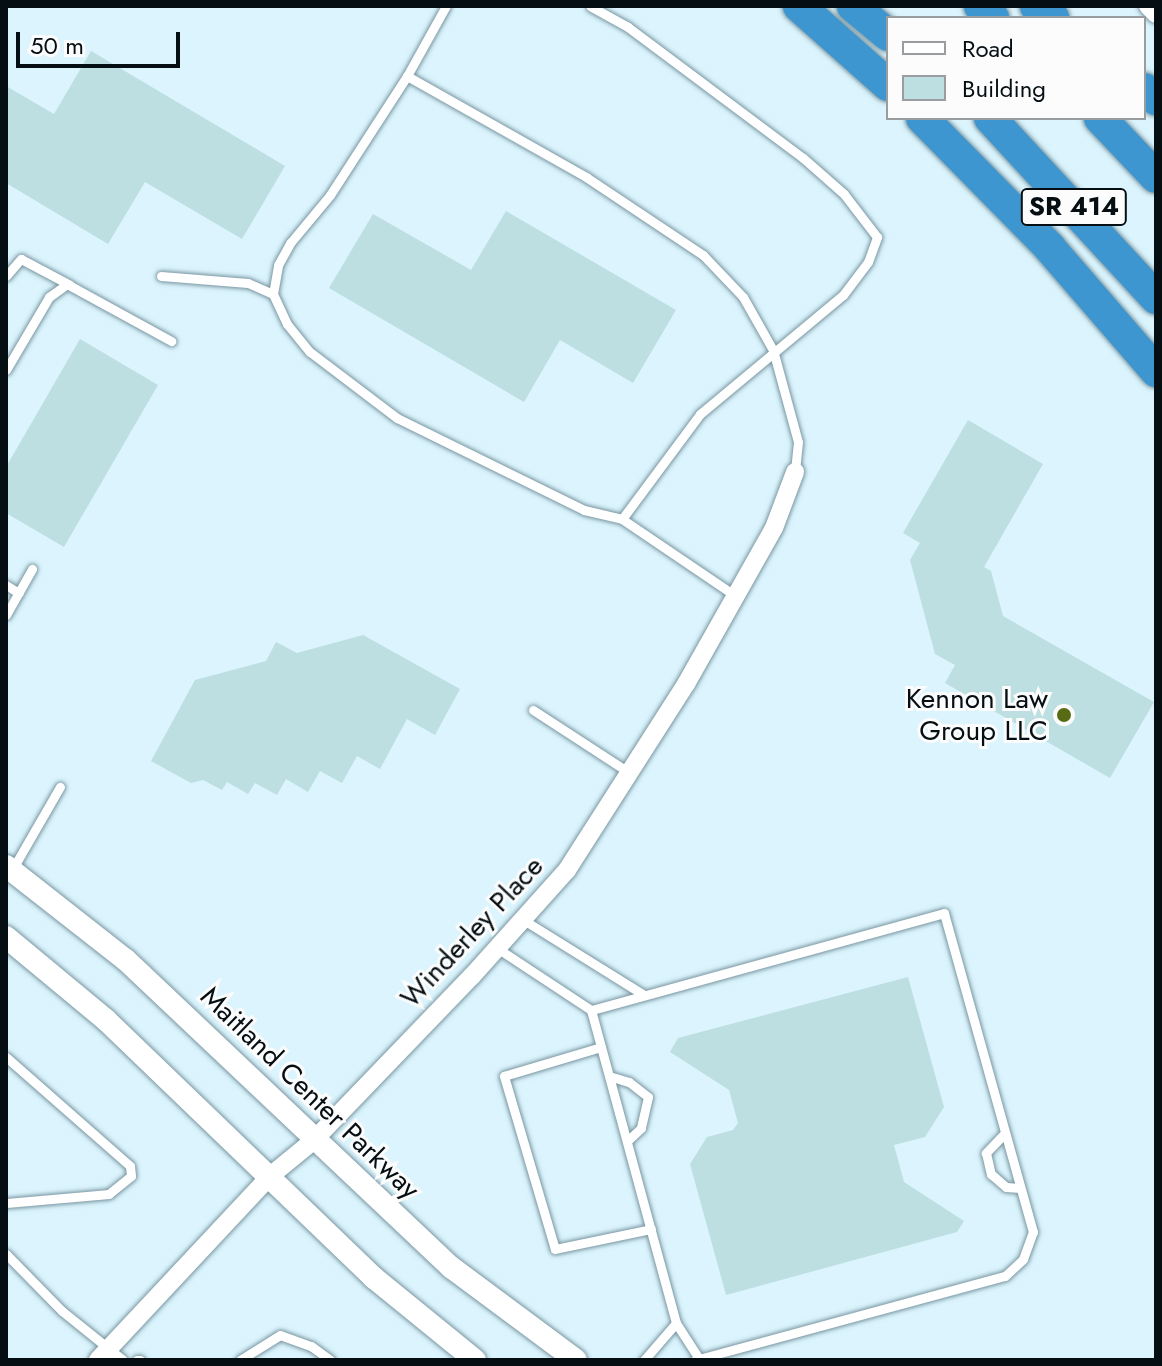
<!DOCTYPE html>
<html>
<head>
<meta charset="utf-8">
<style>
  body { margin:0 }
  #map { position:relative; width:1162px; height:1366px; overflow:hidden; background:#dbf4fd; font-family:Jost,sans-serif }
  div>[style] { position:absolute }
  .building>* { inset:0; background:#bddfe1 }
  .roads { filter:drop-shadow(0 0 2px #7996a1) drop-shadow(0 0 2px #7996a1) }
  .service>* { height:9px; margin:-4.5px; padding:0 4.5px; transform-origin:4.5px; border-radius:4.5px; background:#fff }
  .minor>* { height:18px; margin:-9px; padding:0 9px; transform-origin:9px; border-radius:9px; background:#fff }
  .tertiary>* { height:22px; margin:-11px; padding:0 11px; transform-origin:11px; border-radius:11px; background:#fff }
  .motorway>* { height:32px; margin:-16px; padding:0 16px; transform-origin:16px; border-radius:16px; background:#3e96d0 }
  .dots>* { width:22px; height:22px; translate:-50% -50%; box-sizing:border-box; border:4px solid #fcfcfc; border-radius:50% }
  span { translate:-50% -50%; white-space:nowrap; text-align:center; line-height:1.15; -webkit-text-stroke:6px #fcfcfc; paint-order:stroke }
  .shield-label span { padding:2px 6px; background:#fcfcfc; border:2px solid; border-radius:6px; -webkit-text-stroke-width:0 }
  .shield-label { font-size:26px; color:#050f13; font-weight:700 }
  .poi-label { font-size:28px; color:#050f13 }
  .right { translate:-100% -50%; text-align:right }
  .street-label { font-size:28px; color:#050f13 }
  .frame { position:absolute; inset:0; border:8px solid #050f13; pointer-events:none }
  .legend { position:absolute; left:886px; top:16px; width:260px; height:104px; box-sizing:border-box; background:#fcfcfc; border:2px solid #999d9f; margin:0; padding:10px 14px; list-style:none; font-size:24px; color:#050f13 }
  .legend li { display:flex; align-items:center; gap:16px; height:40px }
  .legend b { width:40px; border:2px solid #999d9f }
  .scale { position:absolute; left:16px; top:32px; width:164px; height:36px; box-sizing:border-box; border:4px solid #050f13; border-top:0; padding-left:10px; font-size:24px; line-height:28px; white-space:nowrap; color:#050f13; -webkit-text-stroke:6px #fcfcfc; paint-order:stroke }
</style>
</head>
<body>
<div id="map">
  <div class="building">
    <i style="clip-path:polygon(91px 51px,285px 166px,242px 239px,145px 182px,108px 244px,6px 183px,6px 86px,54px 114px)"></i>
    <i style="clip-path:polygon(506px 211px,676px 310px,633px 383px,560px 340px,524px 402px,329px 288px,373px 214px,471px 270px)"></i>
    <i style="clip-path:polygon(80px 339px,158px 385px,64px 547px,6px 513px,6px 467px)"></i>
    <i style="clip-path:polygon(968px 420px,1043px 464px,984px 567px,991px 571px,1003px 616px,1154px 702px,1110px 778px,945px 683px,955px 665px,935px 654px,910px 560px,920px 543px,903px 533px)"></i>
    <i style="clip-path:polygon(363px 635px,460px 689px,435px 735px,407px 719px,380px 769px,357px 756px,342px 783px,320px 771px,308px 792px,286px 779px,277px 795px,255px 783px,248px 794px,227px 782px,222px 790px,203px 780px,191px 783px,151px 761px,195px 680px,266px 661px,276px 642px,297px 653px)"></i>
    <i style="clip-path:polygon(908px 977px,944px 1107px,925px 1137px,894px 1145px,904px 1182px,964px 1221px,957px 1232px,726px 1295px,690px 1164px,707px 1137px,733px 1130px,738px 1123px,729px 1090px,670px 1052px,678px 1038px)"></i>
  </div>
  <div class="roads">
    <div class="service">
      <i style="left:407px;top:76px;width:80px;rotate:-60.9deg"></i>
      <i style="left:6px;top:276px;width:23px;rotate:-49deg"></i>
      <i style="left:21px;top:259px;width:55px;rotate:28deg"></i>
      <i style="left:161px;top:276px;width:87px;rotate:4.6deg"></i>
      <i style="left:248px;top:283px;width:27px;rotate:24deg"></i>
      <i style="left:273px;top:294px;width:33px;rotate:65deg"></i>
      <i style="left:287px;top:324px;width:36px;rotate:51deg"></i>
      <i style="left:310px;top:352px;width:109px;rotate:37.2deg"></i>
      <i style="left:397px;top:418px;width:208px;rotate:26.2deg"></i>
      <i style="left:584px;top:510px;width:39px;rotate:13deg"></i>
      <i style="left:622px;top:519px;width:131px;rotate:-53.4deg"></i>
      <i style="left:700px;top:414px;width:186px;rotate:-39.8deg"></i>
      <i style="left:843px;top:295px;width:41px;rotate:-52.9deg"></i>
      <i style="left:868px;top:262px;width:27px;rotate:-70deg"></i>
      <i style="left:877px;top:237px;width:54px;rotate:-127.5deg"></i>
      <i style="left:844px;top:194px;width:55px;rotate:-138.7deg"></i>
      <i style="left:803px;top:158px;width:219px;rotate:-143.2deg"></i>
      <i style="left:628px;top:27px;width:43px;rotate:-151.1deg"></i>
      <i style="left:273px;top:294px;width:29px;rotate:-80deg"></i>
      <i style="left:278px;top:265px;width:26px;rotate:-61deg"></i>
      <i style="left:291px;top:242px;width:61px;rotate:-50.3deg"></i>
      <i style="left:330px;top:195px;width:142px;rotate:-57.1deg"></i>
      <i style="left:407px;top:76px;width:206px;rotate:29.4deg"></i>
      <i style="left:586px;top:177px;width:141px;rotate:33.7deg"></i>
      <i style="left:703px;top:255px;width:58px;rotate:46.4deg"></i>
      <i style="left:743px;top:297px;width:61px;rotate:60.5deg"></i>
      <i style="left:773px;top:350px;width:95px;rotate:74.8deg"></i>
      <i style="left:798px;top:442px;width:30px;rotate:96deg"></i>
      <i style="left:6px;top:370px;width:85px;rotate:-59.5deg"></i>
      <i style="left:49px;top:297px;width:22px;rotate:-36deg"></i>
      <i style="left:67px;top:284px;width:119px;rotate:28.7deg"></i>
      <i style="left:622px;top:519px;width:139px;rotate:34.1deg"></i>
      <i style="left:6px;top:585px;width:15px;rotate:32deg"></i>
      <i style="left:6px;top:615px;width:53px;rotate:-60.5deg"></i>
      <i style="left:533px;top:710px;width:117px;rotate:33.1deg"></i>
      <i style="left:12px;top:870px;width:96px;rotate:-60deg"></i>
      <i style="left:522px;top:919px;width:144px;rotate:31.9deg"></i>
      <i style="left:497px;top:948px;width:113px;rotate:33.4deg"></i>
      <i style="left:601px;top:1047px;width:101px;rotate:163.4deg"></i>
      <i style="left:504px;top:1076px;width:180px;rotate:73.6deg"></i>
      <i style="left:555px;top:1249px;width:98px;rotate:-11.8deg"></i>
      <i style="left:6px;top:1057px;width:165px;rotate:41.3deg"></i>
      <i style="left:130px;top:1166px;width:10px;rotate:84deg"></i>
      <i style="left:131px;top:1176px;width:28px;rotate:141deg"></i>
      <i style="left:109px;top:1194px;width:103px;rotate:175deg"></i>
      <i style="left:609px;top:1076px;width:21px;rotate:17deg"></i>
      <i style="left:629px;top:1082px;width:24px;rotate:38deg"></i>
      <i style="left:648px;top:1097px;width:32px;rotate:103deg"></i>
      <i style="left:641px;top:1128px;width:19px;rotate:137deg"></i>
      <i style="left:1005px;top:1133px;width:28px;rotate:134deg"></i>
      <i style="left:986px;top:1153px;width:22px;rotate:77deg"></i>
      <i style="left:991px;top:1174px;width:20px;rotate:41deg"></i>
      <i style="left:1006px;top:1187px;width:14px;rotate:4deg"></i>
      <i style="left:6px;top:1254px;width:80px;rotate:45.5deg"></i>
      <i style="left:62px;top:1311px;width:78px;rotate:38.8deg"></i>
      <i style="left:137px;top:1360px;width:3px"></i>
      <i style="left:240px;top:1360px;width:47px;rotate:-32deg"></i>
      <i style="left:280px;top:1335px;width:33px;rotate:20deg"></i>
      <i style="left:311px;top:1346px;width:24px;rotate:36deg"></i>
      <i style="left:644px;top:1360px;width:49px;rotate:-49.1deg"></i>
      <i style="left:695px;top:1360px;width:321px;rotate:-15.2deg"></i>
      <i style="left:1005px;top:1276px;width:25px;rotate:-43deg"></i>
      <i style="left:1023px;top:1259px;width:29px;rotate:-70deg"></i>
      <i style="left:1033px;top:1232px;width:331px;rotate:-105.6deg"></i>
      <i style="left:944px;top:913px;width:366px;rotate:164.6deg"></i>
      <i style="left:591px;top:1010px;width:324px;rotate:74.8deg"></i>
      <i style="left:676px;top:1323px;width:40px;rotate:57.1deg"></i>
    </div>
    <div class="minor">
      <i style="left:1148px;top:6px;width:11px;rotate:45deg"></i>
      <i style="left:98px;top:1360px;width:250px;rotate:-46.9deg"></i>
      <i style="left:269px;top:1177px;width:58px;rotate:-39.4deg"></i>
      <i style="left:314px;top:1140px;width:228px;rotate:-46.1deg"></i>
      <i style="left:472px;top:976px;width:142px;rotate:-48.1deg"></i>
      <i style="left:567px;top:870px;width:221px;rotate:-57.4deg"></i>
      <i style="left:686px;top:684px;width:179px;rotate:-60.6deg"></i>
      <i style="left:774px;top:528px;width:60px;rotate:-69.4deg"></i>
    </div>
    <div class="tertiary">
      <i style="left:6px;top:866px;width:152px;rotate:38.1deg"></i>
      <i style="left:126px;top:960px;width:448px;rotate:43.4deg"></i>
      <i style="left:452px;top:1268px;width:154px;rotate:36.6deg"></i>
      <i style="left:6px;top:937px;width:130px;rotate:39.7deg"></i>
      <i style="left:106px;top:1020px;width:372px;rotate:43.9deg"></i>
      <i style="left:374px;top:1278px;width:130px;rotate:39.1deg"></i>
    </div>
    <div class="motorway">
      <i style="left:799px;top:6px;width:119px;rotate:41.6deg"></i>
      <i style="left:853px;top:6px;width:45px;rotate:39.6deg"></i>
      <i style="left:980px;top:6px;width:18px;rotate:43deg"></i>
      <i style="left:1036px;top:6px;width:21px;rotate:35deg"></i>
      <i style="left:1144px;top:89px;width:16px;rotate:40deg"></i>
      <i style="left:922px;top:118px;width:181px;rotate:45.4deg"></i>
      <i style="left:1049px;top:247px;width:164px;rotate:49.2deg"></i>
      <i style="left:990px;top:118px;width:245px;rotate:47.3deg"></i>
      <i style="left:1100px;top:118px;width:81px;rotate:46.5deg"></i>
    </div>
  </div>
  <div class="dots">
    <i style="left:1064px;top:715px;background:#596a15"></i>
  </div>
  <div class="shield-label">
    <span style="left:1074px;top:207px">SR 414</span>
  </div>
  <div class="poi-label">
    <span class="right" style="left:1048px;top:715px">Kennon Law<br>Group LLC</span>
  </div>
  <div class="street-label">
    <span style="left:472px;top:932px;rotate:-47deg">Winderley Place</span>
    <span style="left:310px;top:1093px;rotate:44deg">Maitland Center Parkway</span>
  </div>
  <div class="frame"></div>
  <ul class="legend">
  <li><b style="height:10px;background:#fff"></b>Road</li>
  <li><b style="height:22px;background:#bddfe1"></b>Building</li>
  </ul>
  <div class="scale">50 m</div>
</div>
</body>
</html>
